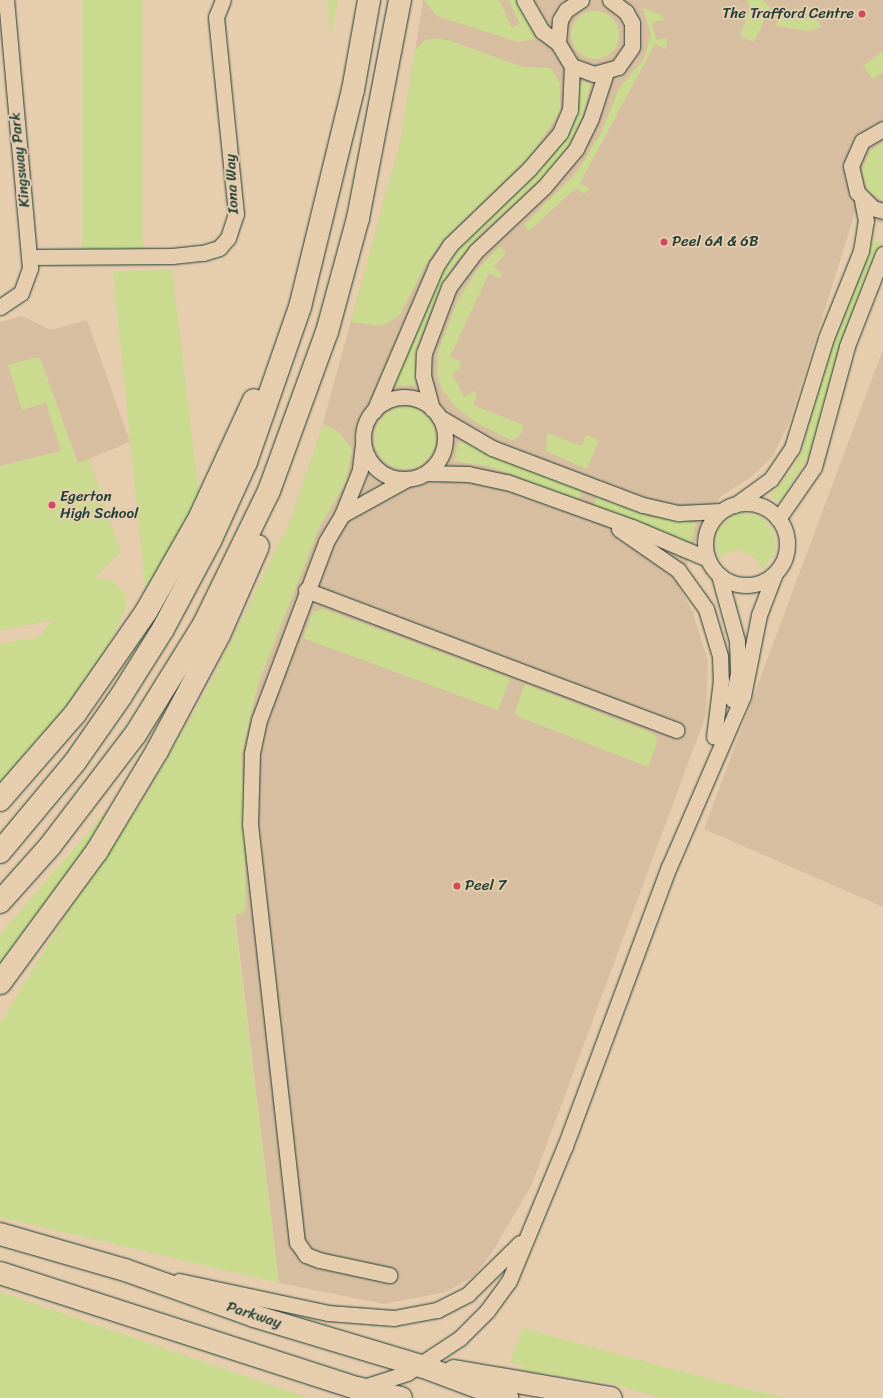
<!DOCTYPE html>
<html>
<head>
<meta charset="utf-8">
<style>
  body { margin:0 }
  #map { position:relative; width:883px; height:1398px; overflow:hidden; background:#e5cdae; font-family:Sriracha,sans-serif }
  div>[style] { position:absolute }
  .built>* { inset:0; background:#d8bea0 }
  .green>* { inset:0; background:#cada8f; transform-origin:0 0 }
  .round { border-radius:50% }
  .roads { filter:drop-shadow(0 0 1px #1f3d34) drop-shadow(0 0 1px #1f3d34) }
  .minor>* { height:15px; margin:-7.5px; padding:0 7.5px; transform-origin:7.5px; border-radius:7.5px; background:#e5cdae }
  .minor>.ring { margin:-7.5px; padding:0; box-sizing:content-box; background:none; border:15px solid #e5cdae; border-radius:50% }
  .trunk>* { height:22px; margin:-11px; padding:0 11px; transform-origin:11px; border-radius:11px; background:#e5cdae }
  .motorway>* { height:22px; margin:-11px; padding:0 11px; transform-origin:11px; border-radius:11px; background:#e5cdae }
  .dots>* { width:11px; height:11px; translate:-50% -50%; box-sizing:border-box; border:2px solid #e5cdae; border-radius:50% }
  span { translate:-50% -50%; white-space:nowrap; text-align:center; line-height:1.15; -webkit-text-stroke:4px #e5cdae; paint-order:stroke }
  .poi-label { font-size:15px; color:#1f3d34 }
  .right { translate:-100% -50%; text-align:right }
  .left { translate:0 -50%; text-align:left }
  .street-label { font-size:15px; color:#1f3d34 }
</style>
</head>
<body>
<div id="map">
  <div class="built">
    <i style="clip-path:polygon(423px 0,883px 0,883px 224px,855px 213px,789px 423px,773px 456px,751px 477px,720px 497px,698px 534px,679px 587px,692px 610px,708px 661px,706px 715px,532px 1184px,493px 1251px,474px 1276px,446px 1292px,384px 1304px,279px 1283px,208px 687px,290px 522px,319px 437px,401px 140px)"></i>
    <i style="clip-path:polygon(22px 316px,51px 330px,87px 320px,130px 442px,89px 459px,120px 552px,53px 620px,0 630px,0 322px)"></i>
    <i style="clip-path:polygon(883px 349px,883px 907px,704px 829px)"></i>
  </div>
  <div class="green">
    <i style="left:82px;top:0;width:61px;height:249px"></i>
    <i style="clip-path:polygon(328px 0,338px 0,330px 40px,328px 3px)"></i>
    <i style="clip-path:polygon(424px 0,499px 0,512px 28px,520px 24px,509px 0,517px 0,536px 39px,518px 42px,437px 16px)"></i>
    <i style="clip-path:polygon(747px 0,763px 0,770px 7px,754px 42px,740px 36px,750px 8px)"></i>
    <i style="clip-path:polygon(643px 8px,662px 15px,664px 20px,652px 23px,656px 40px,667px 38px,667px 46px,665px 49px,655px 44px,580px 183px,589px 188px,587px 192px,584px 194px,576px 188px,529px 231px,524px 225px,577px 172px,600px 135px,619px 89px,644px 59px,651px 34px)"></i>
    <i class="round" style="left:571px;top:11px;width:48px;height:48px"></i>
    <i style="clip-path:polygon(781px 14px,797px 19px,814px 17px,822px 27px,809px 31px,783px 27px,776px 25px)"></i>
    <i style="clip-path:polygon(435px 38px,451px 41px,523px 67px,551px 68px,560px 84px,560px 112px,531px 155px,443px 240px,426px 264px,399px 316px,382px 326px,351px 322px,401px 140px,414px 52px,425px 40px)"></i>
    <i style="clip-path:polygon(883px 51px,883px 72px,873px 79px,863px 66px)"></i>
    <i style="clip-path:polygon(580px 82px,591px 83px,582px 119px,568px 146px,549px 171px,479px 235px,455px 263px,438px 292px,417px 347px,416px 385px,394px 386px,425px 305px,441px 272px,475px 230px,554px 155px,576px 117px)"></i>
    <i style="clip-path:polygon(883px 143px,883px 201px,868px 191px,862px 171px,870px 151px)"></i>
    <i style="clip-path:polygon(874px 240px,882px 243px,840px 346px,810px 454px,780px 502px,770px 496px,792px 470px,802px 451px,833px 344px)"></i>
    <i style="clip-path:polygon(500px 246px,506px 253px,494px 266px,502px 274px,500px 278px,489px 273px,450px 357px,460px 361px,461px 368px,452px 374px,464px 397px,474px 391px,477px 395px,473px 405px,524px 425px,519px 437px,511px 440px,478px 424px,457px 408px,442px 390px,437px 372px,438px 352px,456px 305px,476px 271px)"></i>
    <i style="clip-path:polygon(172px 269px,199px 496px,146px 594px,113px 272px)"></i>
    <i style="clip-path:polygon(33px 358px,40px 358px,78px 463px,89px 459px,120px 552px,95px 578px,112px 580px,126px 595px,126px 608px,111px 640px,68px 709px,0 785px,0 644px,39px 637px,53px 620px,0 630px,0 466px,61px 451px,46px 403px,22px 410px,8px 365px)"></i>
    <i class="round" style="left:374px;top:407px;width:62px;height:62px"></i>
    <i style="clip-path:polygon(323px 424px,339px 432px,352px 450px,346px 482px,319px 528px,258px 684px,242px 752px,246px 906px,243px 913px,234px 915px,279px 1283px,0 1217px,0 1024px,75px 900px,142px 802px,208px 687px,290px 522px)"></i>
    <i style="clip-path:polygon(547px 433px,582px 446px,586px 435px,599px 440px,587px 469px,546px 451px)"></i>
    <i style="clip-path:polygon(459px 441px,582px 490px,578px 499px,488px 466px,454px 461px)"></i>
    <i style="clip-path:polygon(597px 495px,651px 517px,696px 523px,691px 543px,593px 506px)"></i>
    <i style="clip-path:polygon(742px 513px,762px 517px,774px 532px,776px 552px,762px 569px,755px 558px,740px 550px,718px 556px,715px 538px,718px 529px,733px 515px)"></i>
    <i style="clip-path:polygon(323px 609px,510px 678px,498px 710px,303px 638px,313px 612px)"></i>
    <i style="clip-path:polygon(525px 684px,654px 734px,658px 741px,648px 767px,514px 715px)"></i>
    <i style="clip-path:polygon(119px 797px,48px 905px,0 965px,0 934px)"></i>
    <i style="clip-path:polygon(0 1292px,228px 1370px,309px 1398px,0 1398px)"></i>
    <i style="clip-path:polygon(523px 1328px,735px 1386px,786px 1398px,663px 1398px,613px 1384px,522px 1370px,523px 1366px,509px 1363px)"></i>
  </div>
  <div class="roads">
    <div class="minor">
      <i style="left:524px;top:0;width:36px;rotate:60deg"></i>
      <i style="left:542px;top:31px;width:20px;rotate:37deg"></i>
      <i style="left:581px;top:0;width:18px;rotate:146deg"></i>
      <i style="left:566px;top:10px;width:12px;rotate:121deg"></i>
      <i style="left:560px;top:20px;width:23px;rotate:95deg"></i>
      <i style="left:558px;top:43px;width:27px;rotate:59deg"></i>
      <i style="left:572px;top:66px;width:23px;rotate:20deg"></i>
      <i style="left:594px;top:74px;width:25px;rotate:-16deg"></i>
      <i style="left:618px;top:67px;width:24px;rotate:-55deg"></i>
      <i style="left:632px;top:47px;width:24px;rotate:-90deg"></i>
      <i style="left:632px;top:23px;width:13px;rotate:-119deg"></i>
      <i style="left:626px;top:12px;width:20px;rotate:-143deg"></i>
      <i style="left:883px;top:129px;width:24px;rotate:150deg"></i>
      <i style="left:862px;top:141px;width:27px;rotate:114deg"></i>
      <i style="left:851px;top:166px;width:27px;rotate:77deg"></i>
      <i style="left:857px;top:192px;width:23px;rotate:45deg"></i>
      <i style="left:873px;top:208px;width:10px;rotate:17deg"></i>
      <i style="left:30px;top:257px;width:142px;rotate:-0.4deg"></i>
      <i style="left:172px;top:256px;width:31px;rotate:-6deg"></i>
      <i style="left:203px;top:253px;width:17px;rotate:-17deg"></i>
      <i style="left:219px;top:248px;width:13px;rotate:-48deg"></i>
      <i style="left:228px;top:238px;width:25px;rotate:-72deg"></i>
      <i style="left:236px;top:214px;width:198px;rotate:-95.8deg"></i>
      <i style="left:216px;top:17px;width:18px;rotate:-68deg"></i>
      <i style="left:0;top:307px;width:25px;rotate:-34deg"></i>
      <i style="left:21px;top:293px;width:27px;rotate:-70deg"></i>
      <i style="left:30px;top:268px;width:269px;rotate:-95.1deg"></i>
      <i class="ring" style="left:363px;top:397px;width:67px;height:67px"></i>
      <i style="left:432px;top:409px;width:34px;rotate:-105deg"></i>
      <i style="left:423px;top:376px;width:23px;rotate:-88deg"></i>
      <i style="left:424px;top:353px;width:71px;rotate:-69.3deg"></i>
      <i style="left:449px;top:287px;width:45px;rotate:-53.1deg"></i>
      <i style="left:476px;top:251px;width:93px;rotate:-43.3deg"></i>
      <i style="left:544px;top:187px;width:50px;rotate:-49.9deg"></i>
      <i style="left:576px;top:149px;width:34px;rotate:-64deg"></i>
      <i style="left:591px;top:118px;width:48px;rotate:-71.9deg"></i>
      <i style="left:374px;top:411px;width:158px;rotate:-66.8deg"></i>
      <i style="left:436px;top:266px;width:25px;rotate:-56deg"></i>
      <i style="left:450px;top:245px;width:110px;rotate:-43.9deg"></i>
      <i style="left:529px;top:169px;width:48px;rotate:-49.3deg"></i>
      <i style="left:560px;top:133px;width:25px;rotate:-67deg"></i>
      <i style="left:570px;top:110px;width:44px;rotate:-87.4deg"></i>
      <i style="left:439px;top:417px;width:61px;rotate:30.3deg"></i>
      <i style="left:492px;top:448px;width:161px;rotate:20.7deg"></i>
      <i style="left:643px;top:505px;width:37px;rotate:13deg"></i>
      <i style="left:679px;top:513px;width:42px;rotate:-2.7deg"></i>
      <i style="left:363px;top:444px;width:26px;rotate:97deg"></i>
      <i style="left:360px;top:470px;width:48px;rotate:111.8deg"></i>
      <i style="left:342px;top:515px;width:31px;rotate:121deg"></i>
      <i style="left:326px;top:542px;width:190px;rotate:110.6deg"></i>
      <i style="left:259px;top:720px;width:35px;rotate:102deg"></i>
      <i style="left:252px;top:754px;width:70px;rotate:91.6deg"></i>
      <i style="left:250px;top:824px;width:421px;rotate:83.6deg"></i>
      <i style="left:297px;top:1242px;width:16px;rotate:55deg"></i>
      <i style="left:306px;top:1255px;width:14px;rotate:21deg"></i>
      <i style="left:319px;top:1260px;width:72px;rotate:12.1deg"></i>
      <i style="left:427px;top:473px;width:41px;rotate:1.4deg"></i>
      <i style="left:468px;top:474px;width:40px;rotate:12deg"></i>
      <i style="left:507px;top:482px;width:133px;rotate:19.8deg"></i>
      <i style="left:632px;top:527px;width:82px;rotate:22.8deg"></i>
      <i class="ring" style="left:705px;top:503px;width:67px;height:67px"></i>
      <i style="left:735px;top:505px;width:44px;rotate:-35.8deg"></i>
      <i style="left:771px;top:479px;width:37px;rotate:-56deg"></i>
      <i style="left:792px;top:448px;width:115px;rotate:-72.8deg"></i>
      <i style="left:826px;top:338px;width:94px;rotate:-68.1deg"></i>
      <i style="left:861px;top:251px;width:30px;rotate:-81deg"></i>
      <i style="left:866px;top:221px;width:21px;rotate:-101deg"></i>
      <i style="left:342px;top:515px;width:74px;rotate:-29deg"></i>
      <i style="left:778px;top:519px;width:63px;rotate:-55.3deg"></i>
      <i style="left:814px;top:467px;width:125px;rotate:-74.7deg"></i>
      <i style="left:847px;top:346px;width:99px;rotate:-68.6deg"></i>
      <i style="left:619px;top:529px;width:72px;rotate:34.8deg"></i>
      <i style="left:678px;top:570px;width:48px;rotate:54.3deg"></i>
      <i style="left:706px;top:609px;width:49px;rotate:73.4deg"></i>
      <i style="left:720px;top:656px;width:24px;rotate:88deg"></i>
      <i style="left:721px;top:680px;width:57px;rotate:97deg"></i>
      <i style="left:719px;top:575px;width:68px;rotate:74.7deg"></i>
      <i style="left:737px;top:641px;width:33px;rotate:88deg"></i>
      <i style="left:738px;top:674px;width:26px;rotate:103deg"></i>
      <i style="left:306px;top:590px;width:396px;rotate:20.7deg"></i>
      <i style="left:179px;top:1281px;width:152px;rotate:12.1deg"></i>
      <i style="left:328px;top:1313px;width:66px;rotate:4.3deg"></i>
      <i style="left:394px;top:1318px;width:44px;rotate:-10.5deg"></i>
      <i style="left:437px;top:1310px;width:35px;rotate:-27deg"></i>
      <i style="left:468px;top:1294px;width:73px;rotate:-44.4deg"></i>
      <i style="left:364px;top:1387px;width:45px;rotate:-18deg"></i>
      <i style="left:407px;top:1373px;width:64px;rotate:-33.4deg"></i>
      <i style="left:460px;top:1338px;width:38px;rotate:-45deg"></i>
      <i style="left:487px;top:1311px;width:37px;rotate:-54deg"></i>
      <i style="left:509px;top:1281px;width:146px;rotate:-67.5deg"></i>
      <i style="left:565px;top:1146px;width:298px;rotate:-69.6deg"></i>
      <i style="left:669px;top:867px;width:186px;rotate:-66.6deg"></i>
      <i style="left:743px;top:696px;width:83px;rotate:-78.8deg"></i>
      <i style="left:759px;top:615px;width:45px;rotate:-69.1deg"></i>
    </div>
    <div class="trunk">
      <i style="left:0;top:1234px;width:130px;rotate:16.1deg"></i>
      <i style="left:125px;top:1270px;width:137px;rotate:19.6deg"></i>
      <i style="left:254px;top:1316px;width:177px;rotate:16.7deg"></i>
      <i style="left:424px;top:1367px;width:89px;rotate:20.5deg"></i>
      <i style="left:0;top:1273px;width:375px;rotate:17.9deg"></i>
      <i style="left:357px;top:1388px;width:45px;rotate:12.8deg"></i>
      <i style="left:454px;top:1371px;width:159px;rotate:9.8deg"></i>
    </div>
    <div class="motorway">
      <i style="left:0;top:800px;width:114px;rotate:-48.9deg"></i>
      <i style="left:75px;top:714px;width:124px;rotate:-55.2deg"></i>
      <i style="left:146px;top:612px;width:105px;rotate:-60.3deg"></i>
      <i style="left:198px;top:521px;width:133px;rotate:-65.2deg"></i>
      <i style="left:0;top:852px;width:117px;rotate:-50.2deg"></i>
      <i style="left:75px;top:762px;width:80px;rotate:-55.1deg"></i>
      <i style="left:121px;top:696px;width:79px;rotate:-57.9deg"></i>
      <i style="left:163px;top:629px;width:102px;rotate:-61.9deg"></i>
      <i style="left:211px;top:539px;width:85px;rotate:-65.6deg"></i>
      <i style="left:246px;top:462px;width:164px;rotate:-70.8deg"></i>
      <i style="left:300px;top:307px;width:223px;rotate:-76.3deg"></i>
      <i style="left:353px;top:90px;width:91px;rotate:-79.9deg"></i>
      <i style="left:0;top:902px;width:75px;rotate:-48.2deg"></i>
      <i style="left:50px;top:846px;width:140px;rotate:-52.6deg"></i>
      <i style="left:135px;top:735px;width:131px;rotate:-58.1deg"></i>
      <i style="left:204px;top:624px;width:148px;rotate:-64deg"></i>
      <i style="left:269px;top:491px;width:169px;rotate:-70deg"></i>
      <i style="left:327px;top:332px;width:118px;rotate:-74.8deg"></i>
      <i style="left:358px;top:218px;width:222px;rotate:-79.1deg"></i>
      <i style="left:0;top:983px;width:164px;rotate:-53.7deg"></i>
      <i style="left:97px;top:851px;width:117px;rotate:-59deg"></i>
      <i style="left:157px;top:751px;width:132px;rotate:-61.9deg"></i>
      <i style="left:219px;top:635px;width:97px;rotate:-66.3deg"></i>
    </div>
  </div>
  <div class="dots">
    <i style="left:862px;top:14px;background:#d1495b"></i>
    <i style="left:664px;top:242px;background:#d1495b"></i>
    <i style="left:52px;top:505px;background:#d1495b"></i>
    <i style="left:457px;top:886px;background:#d1495b"></i>
  </div>
  <div class="poi-label">
    <span class="right" style="left:854px;top:14px">The Trafford Centre</span>
    <span class="left" style="left:672px;top:242px">Peel 6A &amp; 6B</span>
    <span class="left" style="left:60px;top:505px">Egerton<br>High School</span>
    <span class="left" style="left:465px;top:886px">Peel 7</span>
  </div>
  <div class="street-label">
    <span style="left:20px;top:160px;rotate:-96deg">Kingsway Park</span>
    <span style="left:232px;top:184px;rotate:-93deg">Iona Way</span>
    <span style="left:254px;top:1315px;rotate:18deg">Parkway</span>
  </div>
</div>
</body>
</html>
